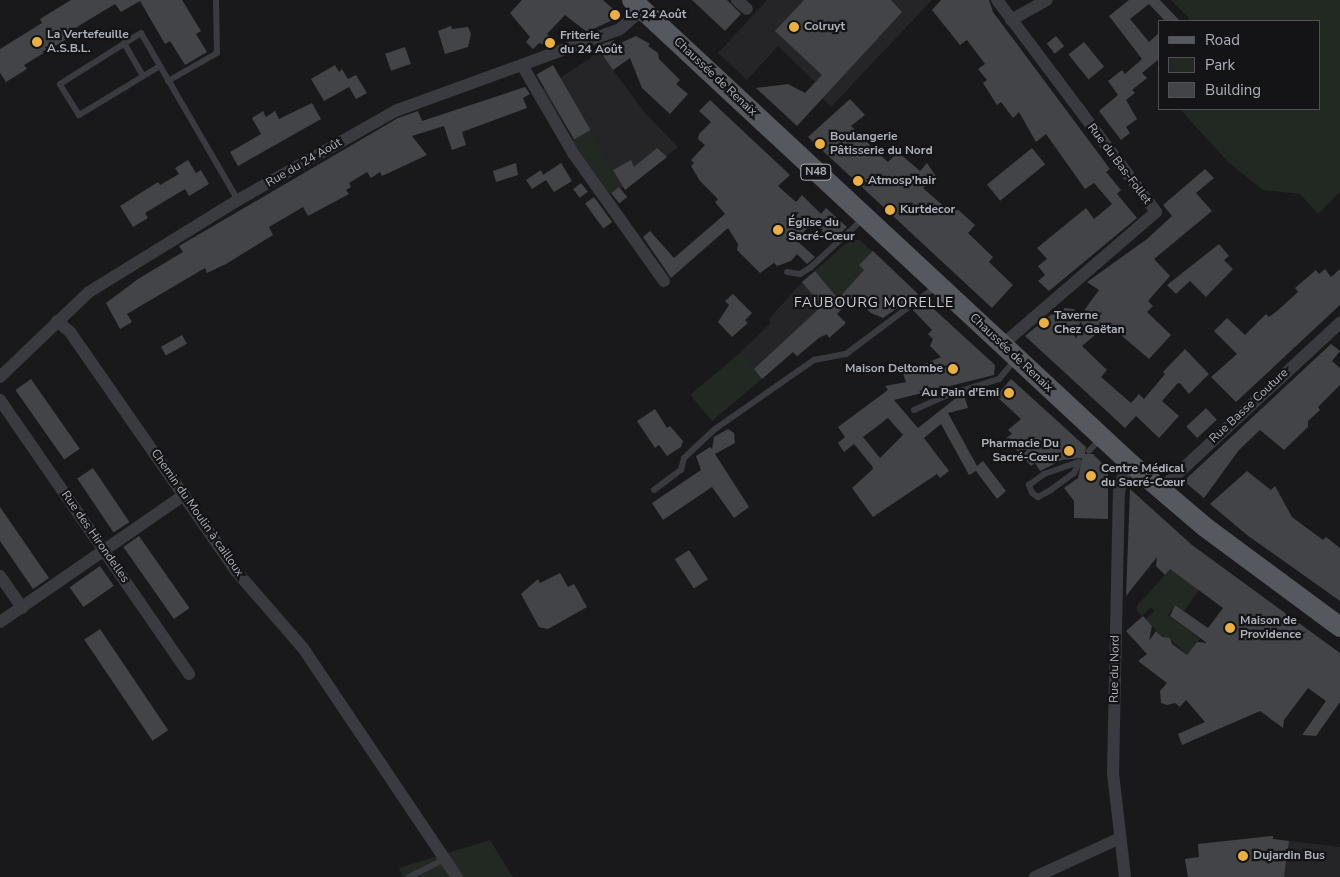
<!DOCTYPE html>
<html>
<head>
<meta charset="utf-8">
<style>
  body { margin:0 }
  #map { position:relative; width:1340px; height:877px; overflow:hidden; background:#19191b; font-family:"Nunito Sans",sans-serif }
  div>[style] { position:absolute }
  .built>* { inset:0; background:#252528 }
  .green>* { inset:0; background:#212922; transform-origin:0 0 }
  .building>* { inset:0; background:#434448; transform-origin:0 0 }
  .lane>* { height:6px; margin:-3px; padding:0 3px; transform-origin:3px; border-radius:3px; background:#3a3b40 }
  .street>* { height:12px; margin:-6px; padding:0 6px; transform-origin:6px; border-radius:6px; background:#3a3b40 }
  .primary>* { height:20px; margin:-10px; padding:0 10px; transform-origin:10px; border-radius:10px; background:#56585f }
  .dots>* { width:14px; height:14px; translate:-50% -50%; box-sizing:border-box; border:2px solid #141416; border-radius:50% }
  span { translate:-50% -50%; white-space:nowrap; text-align:center; line-height:1.15; -webkit-text-stroke:4.5px #141416; paint-order:stroke }
  .shield-label span { padding:1px 4px; background:#141416; border:1px solid; border-radius:4px; -webkit-text-stroke-width:0 }
  .shield-label { font-size:11px; color:#acb0ba; font-weight:700 }
  .poi-label { font-size:12px; color:#acb0ba; font-weight:700 }
  .left { translate:0 -50%; text-align:left }
  .right { translate:-100% -50%; text-align:right }
  .street-label { font-size:12px; color:#acb0ba }
  .neighbourhood-label { font-size:14px; color:#cdcfd6; letter-spacing:1px }
  .legend { position:absolute; left:1158px; top:20px; width:162px; height:90px; box-sizing:border-box; background:#141416; border:1px solid #515258; margin:0; padding:6px 9px; list-style:none; font-size:15px; color:#acb0ba }
  .legend li { display:flex; align-items:center; gap:10px; height:25px }
  .legend b { width:25px; border:1px solid #515258 }
</style>
</head>
<body>
<div id="map">
  <div class="built">
    <i style="clip-path:polygon(767px 0,932px 0,831px 107px,811px 87px,815px 82px,778px 46px,747px 80px,718px 53px)"></i>
    <i style="clip-path:polygon(599px 51px,645px 113px,678px 147px,634px 182px,610px 194px,542px 89px,591px 58px,590px 53px)"></i>
    <i style="clip-path:polygon(850px 240px,859px 240px,873px 251px,867px 282px,837px 314px,846px 323px,829px 338px,827px 335px,819px 338px,797px 357px,793px 352px,712px 421px,693px 398px,771px 323px,769px 319px,802px 282px)"></i>
    <i style="clip-path:polygon(1273px 836px,1273px 839px,1340px 847px,1340px 877px,1188px 877px,1185px 859px,1199px 857px,1198px 844px)"></i>
  </div>
  <div class="green">
    <i style="clip-path:polygon(1171px 0,1340px 0,1340px 192px,1318px 214px,1300px 194px,1263px 190px,1228px 162px,1180px 109px,1319px 109px,1319px 21px,1188px 21px,1189px 18px)"></i>
    <i style="clip-path:polygon(590px 130px,622px 186px,610px 194px,572px 141px)"></i>
    <i style="clip-path:polygon(850px 240px,859px 240px,872px 252px,859px 265px,864px 270px,838px 299px,815px 271px)"></i>
    <i style="left:740px;top:353px;width:34px;height:65px;rotate:50deg"></i>
    <i style="clip-path:polygon(1170px 569px,1199px 590px,1184px 611px,1175px 605px,1168px 615px,1200px 639px,1187px 655px,1170px 639px,1164px 639px,1146px 619px,1154px 611px,1151px 607px,1142px 616px,1137px 611px,1137px 606px)"></i>
    <i style="clip-path:polygon(490px 840px,513px 877px,402px 877px,399px 868px)"></i>
  </div>
  <div class="building">
    <i style="clip-path:polygon(71px 0,182px 0,201px 31px,196px 34px,207px 52px,185px 65px,170px 41px,165px 44px,140px 1px,121px 12px,115px 4px,72px 30px,75px 34px,24px 65px,27px 69px,6px 82px,0 73px,0 49px,42px 23px,40px 19px)"></i>
    <i style="clip-path:polygon(522px 0,603px 0,621px 16px,587px 32px,565px 15px,547px 34px,554px 40px,548px 46px,539px 43px,533px 49px,526px 42px,530px 37px,510px 13px)"></i>
    <i style="clip-path:polygon(692px 0,727px 0,741px 14px,725px 31px)"></i>
    <i style="clip-path:polygon(804px 0,891px 0,902px 12px,797px 126px,756px 88px,788px 84px,805px 93px,822px 75px,775px 31px)"></i>
    <i style="clip-path:polygon(941px 0,989px 0,993px 12px,1110px 169px,1106px 172px,1121px 190px,1117px 194px,1137px 218px,1049px 291px,1038px 281px,1045px 275px,1038px 266px,1047px 259px,1037px 248px,1086px 208px,1094px 219px,1112px 204px,1094px 183px,1085px 189px,1046px 134px,1036px 142px,1019px 112px,1013px 118px,1001px 102px,997px 105px,983px 83px,987px 80px,978px 69px,985px 64px,967px 40px,960px 45px,932px 10px)"></i>
    <i style="clip-path:polygon(1129px 0,1160px 0,1180px 21px,1165px 21px,1149px 4px,1130px 19px,1149px 42px,1159px 33px,1159px 59px,1142px 73px,1147px 78px,1132px 90px,1135px 93px,1126px 100px,1137px 119px,1126px 127px,1130px 133px,1121px 140px,1099px 111px,1118px 95px,1108px 81px,1122px 70px,1125px 74px,1142px 59px,1109px 16px)"></i>
    <i style="clip-path:polygon(451px 26px,452px 29px,468px 27px,471px 34px,468px 47px,445px 54px,438px 31px)"></i>
    <i style="clip-path:polygon(636px 36px,650px 44px,648px 46px,658px 53px,659px 59px,680px 80px,676px 84px,688px 94px,670px 114px,642px 88px,630px 58px,613px 70px,596px 46px,614px 40px,616px 45px)"></i>
    <i style="left:1056px;top:36px;width:13px;height:12px;rotate:51deg"></i>
    <i style="left:1084px;top:42px;width:32px;height:20px;rotate:51deg"></i>
    <i style="left:405px;top:47px;width:18px;height:21px;rotate:71deg"></i>
    <i style="clip-path:polygon(335px 65px,339px 72px,342px 69px,348px 79px,356px 75px,367px 93px,356px 99px,349px 87px,324px 101px,311px 79px)"></i>
    <i style="left:553px;top:65px;width:75px;height:19px;rotate:60deg"></i>
    <i style="clip-path:polygon(525px 87px,530px 94px,523px 98px,527px 108px,462px 132px,466px 145px,452px 150px,444px 126px,412px 136px,427px 155px,382px 176px,380px 172px,371px 178px,367px 172px,349px 183px,351px 187px,346px 190px,349px 194px,308px 216px,303px 207px,293px 213px,269px 227px,273px 235px,226px 264px,207px 273px,205px 268px,127px 314px,132px 322px,120px 329px,106px 303px,138px 279px,183px 252px,179px 246px,398px 118px,418px 111px,422px 121px)"></i>
    <i style="clip-path:polygon(850px 99px,865px 115px,851px 126px,875px 150px,888px 162px,898px 152px,920px 171px,927px 163px,937px 178px,923px 188px,948px 210px,953px 205px,975px 225px,968px 233px,993px 257px,989px 262px,1013px 285px,992px 308px,808px 137px)"></i>
    <i style="clip-path:polygon(710px 100px,790px 175px,778px 186px,796px 202px,802px 195px,821px 214px,826px 208px,847px 227px,832px 241px,813px 222px,796px 240px,815px 257px,807px 264px,797px 254px,791px 261px,777px 266px,774px 263px,760px 273px,737px 250px,738px 244px,728px 228px,671px 278px,643px 237px,650px 231px,674px 258px,725px 214px,715px 202px,718px 199px,700px 181px,691px 166px,694px 163px,691px 160px,705px 145px,698px 139px,699px 134px,711px 122px,699px 111px)"></i>
    <i style="clip-path:polygon(312px 103px,321px 119px,238px 166px,230px 152px,261px 134px,252px 118px,263px 111px,266px 117px,275px 111px,279px 119px)"></i>
    <i style="clip-path:polygon(657px 148px,667px 157px,625px 190px,613px 170px,631px 160px,634px 167px)"></i>
    <i style="left:1032px;top:148px;width:21px;height:58px;rotate:51deg"></i>
    <i style="clip-path:polygon(188px 160px,196px 173px,201px 170px,209px 184px,189px 196px,185px 189px,145px 213px,148px 218px,133px 227px,120px 206px,158px 182px,160px 185px,179px 174px,175px 168px)"></i>
    <i style="clip-path:polygon(516px 163px,518px 175px,496px 182px,493px 171px)"></i>
    <i style="clip-path:polygon(561px 163px,572px 181px,554px 192px,546px 180px,532px 189px,526px 180px,541px 170px,543px 175px)"></i>
    <i style="clip-path:polygon(1205px 169px,1214px 178px,1196px 193px,1212px 211px,1154px 259px,1170px 276px,1148px 301px,1153px 306px,1147px 312px,1171px 335px,1149px 359px,1108px 324px,1082px 346px,1107px 370px,1101px 377px,1131px 403px,1139px 394px,1144px 399px,1165px 374px,1163px 372px,1185px 349px,1209px 374px,1189px 394px,1180px 383px,1177px 384px,1162px 401px,1179px 416px,1159px 438px,1136px 416px,1125px 428px,1025px 336px,1059px 308px,1061px 311px,1065px 308px,1074px 309px,1080px 316px,1099px 290px,1087px 282px,1147px 239px,1172px 216px,1163px 205px)"></i>
    <i style="left:581px;top:183px;width:11px;height:10px;rotate:52deg"></i>
    <i style="left:619px;top:187px;width:13px;height:10px;rotate:51deg"></i>
    <i style="left:594px;top:197px;width:31px;height:11px;rotate:54deg"></i>
    <i style="clip-path:polygon(1219px 244px,1229px 256px,1224px 260px,1233px 269px,1206px 297px,1190px 281px,1176px 294px,1167px 285px)"></i>
    <i style="clip-path:polygon(873px 251px,918px 294px,883px 318px,871px 313px,853px 297px,837px 314px,846px 323px,829px 338px,827px 334px,820px 337px,797px 356px,793px 352px,762px 379px,754px 369px,822px 306px,802px 282px,815px 271px,838px 299px,864px 270px,859px 265px)"></i>
    <i style="clip-path:polygon(1325px 269px,1331px 277px,1340px 269px,1340px 305px,1236px 402px,1211px 377px,1237px 354px,1214px 331px,1227px 318px,1245px 335px,1266px 314px,1269px 317px,1277px 311px,1298px 292px,1295px 288px,1316px 270px,1319px 274px)"></i>
    <i style="clip-path:polygon(733px 294px,752px 313px,745px 320px,748px 323px,732px 337px,718px 322px,729px 305px,725px 301px)"></i>
    <i style="clip-path:polygon(evenodd,925px 301px,995px 365px,994px 375px,894px 400px,918px 428px,956px 398px,964px 395px,968px 408px,948px 413px,977px 466px,983px 461px,1006px 491px,997px 499px,976px 471px,969px 475px,941px 424px,924px 438px,949px 471px,940px 478px,937px 474px,873px 517px,852px 488px,873px 469px,872px 466px,854px 444px,844px 452px,838px 443px,845px 437px,838px 427px,888px 390px,885px 386px,906px 382px,903px 373px,941px 357px,930px 346px,933px 339px,928px 334px,932px 330px,913px 310px,925px 301px,888px 418px,903px 435px,880px 458px,863px 437px,888px 418px)"></i>
    <i style="left:182px;top:335px;width:10px;height:24px;rotate:61deg"></i>
    <i style="clip-path:polygon(1331px 344px,1340px 351px,1332px 361px,1340px 368px,1340px 385px,1318px 407px,1320px 410px,1308px 421px,1308px 427px,1284px 450px,1260px 430px,1239px 450px,1204px 498px,1186px 483px,1186px 479px)"></i>
    <i style="left:31px;top:379px;width:85px;height:19px;rotate:55deg"></i>
    <i style="clip-path:polygon(1011px 379px,1086px 447px,1085px 454px,1093px 454px,1108px 469px,1108px 519px,1074px 518px,1074px 501px,1064px 488px,1078px 478px,1082px 458px,1062px 460px,1040px 471px,1035px 463px,1031px 466px,1006px 438px,1012px 434px,1008px 430px,1021px 419px,996px 396px)"></i>
    <i style="left:1206px;top:408px;width:16px;height:27px;rotate:47deg"></i>
    <i style="clip-path:polygon(655px 409px,667px 428px,670px 426px,683px 441px,681px 447px,667px 456px,659px 445px,655px 448px,637px 421px)"></i>
    <i style="clip-path:polygon(728px 429px,734px 433px,735px 443px,715px 454px,749px 507px,734px 518px,712px 487px,663px 520px,652px 503px,701px 470px,696px 456px,710px 447px,712px 449px,714px 437px)"></i>
    <i style="left:93px;top:468px;width:65px;height:19px;rotate:56deg"></i>
    <i style="clip-path:polygon(1247px 471px,1271px 490px,1275px 486px,1292px 517px,1323px 540px,1326px 537px,1340px 548px,1340px 601px,1247px 535px,1210px 504px)"></i>
    <i style="clip-path:polygon(1130px 489px,1192px 545px,1340px 653px,1340px 702px,1316px 736px,1302px 735px,1326px 701px,1308px 688px,1284px 720px,1283px 728px,1260px 711px,1182px 745px,1178px 734px,1205px 722px,1186px 700px,1180px 707px,1175px 703px,1167px 705px,1161px 703px,1160px 691px,1167px 683px,1138px 661px,1147px 654px,1126px 631px,1143px 616px,1152px 626px,1149px 641px,1156px 631px,1162px 637px,1170px 638px,1172px 644px,1187px 655px,1197px 642px,1207px 643px,1170px 616px,1175px 605px,1208px 628px,1223px 608px,1170px 569px,1165px 575px,1156px 566px,1157px 557px,1126px 596px)"></i>
    <i style="clip-path:polygon(0 507px,49px 578px,33px 589px,0 541px)"></i>
    <i style="left:139px;top:536px;width:88px;height:19px;rotate:55deg"></i>
    <i style="left:689px;top:550px;width:35px;height:17px;rotate:57deg"></i>
    <i style="left:100px;top:566px;width:24px;height:37px;rotate:55deg"></i>
    <i style="clip-path:polygon(560px 573px,568px 587px,574px 584px,587px 607px,548px 629px,539px 627px,521px 594px,538px 579px,540px 583px)"></i>
    <i style="left:100px;top:629px;width:122px;height:19px;rotate:56deg"></i>
    <i style="clip-path:polygon(1273px 836px,1273px 839px,1289px 841px,1284px 877px,1188px 877px,1185px 859px,1199px 857px,1198px 844px)"></i>
  </div>
  <div class="lane">
    <i style="left:124px;top:43px;width:38px;rotate:60deg"></i>
    <i style="left:160px;top:66px;width:95px;rotate:148.8deg"></i>
    <i style="left:79px;top:115px;width:36px;rotate:-122deg"></i>
    <i style="left:60px;top:84px;width:96px;rotate:-32.2deg"></i>
    <i style="left:141px;top:33px;width:193px;rotate:59.9deg"></i>
    <i style="left:168px;top:81px;width:56px;rotate:-29.7deg"></i>
    <i style="left:217px;top:53px;width:53px;rotate:-91.1deg"></i>
    <i style="left:787px;top:272px;width:13px;rotate:9deg"></i>
    <i style="left:800px;top:274px;width:13px;rotate:-32deg"></i>
    <i style="left:811px;top:267px;width:72px;rotate:-42.8deg"></i>
    <i style="left:914px;top:410px;width:36px;rotate:-24deg"></i>
    <i style="left:947px;top:395px;width:54px;rotate:-17.1deg"></i>
    <i style="left:999px;top:379px;width:26px;rotate:-50deg"></i>
    <i style="left:1089px;top:451px;width:18px;rotate:-47deg"></i>
    <i style="left:1079px;top:462px;width:12px;rotate:114deg"></i>
    <i style="left:1074px;top:473px;width:29px;rotate:144deg"></i>
    <i style="left:1051px;top:490px;width:15px;rotate:152deg"></i>
    <i style="left:1038px;top:497px;width:7px;rotate:-146deg"></i>
    <i style="left:1032px;top:493px;width:9px;rotate:-111deg"></i>
    <i style="left:1029px;top:485px;width:19px;rotate:-36deg"></i>
    <i style="left:1044px;top:474px;width:37px;rotate:-19deg"></i>
    <i style="left:654px;top:490px;width:34px;rotate:-37deg"></i>
    <i style="left:681px;top:470px;width:12px;rotate:-76deg"></i>
    <i style="left:684px;top:458px;width:42px;rotate:-43.1deg"></i>
    <i style="left:715px;top:429px;width:121px;rotate:-34.9deg"></i>
    <i style="left:814px;top:360px;width:33px;rotate:-11deg"></i>
    <i style="left:846px;top:354px;width:114px;rotate:-36.8deg"></i>
    <i style="left:409px;top:877px;width:40px;rotate:-26.6deg"></i>
  </div>
  <div class="street">
    <i style="left:737px;top:0;width:13px;rotate:42deg"></i>
    <i style="left:997px;top:0;width:265px;rotate:53.1deg"></i>
    <i style="left:1156px;top:212px;width:203px;rotate:139.2deg"></i>
    <i style="left:1011px;top:20px;width:41px;rotate:-29.1deg"></i>
    <i style="left:522px;top:65px;width:102px;rotate:59.9deg"></i>
    <i style="left:573px;top:153px;width:157px;rotate:54.6deg"></i>
    <i style="left:57px;top:321px;width:17px;rotate:40deg"></i>
    <i style="left:70px;top:332px;width:291px;rotate:55.2deg"></i>
    <i style="left:236px;top:571px;width:102px;rotate:49deg"></i>
    <i style="left:303px;top:648px;width:276px;rotate:56.1deg"></i>
    <i style="left:0;top:377px;width:123px;rotate:-43.7deg"></i>
    <i style="left:89px;top:292px;width:175px;rotate:-31.7deg"></i>
    <i style="left:238px;top:200px;width:180px;rotate:-29.5deg"></i>
    <i style="left:395px;top:111px;width:239px;rotate:-20deg"></i>
    <i style="left:620px;top:29px;width:29px;rotate:-41deg"></i>
    <i style="left:0;top:400px;width:333px;rotate:55.4deg"></i>
    <i style="left:1160px;top:490px;width:246px;rotate:-42.9deg"></i>
    <i style="left:0;top:576px;width:39px;rotate:55deg"></i>
    <i style="left:0;top:622px;width:224px;rotate:-34.6deg"></i>
    <i style="left:1035px;top:877px;width:94px;rotate:-24.6deg"></i>
    <i style="left:1125px;top:877px;width:105px;rotate:-96.6deg"></i>
    <i style="left:1113px;top:773px;width:280px;rotate:-88.8deg"></i>
    <i style="left:1119px;top:493px;width:12px;rotate:-81deg"></i>
    <i style="left:1121px;top:481px;width:20px;rotate:-60deg"></i>
  </div>
  <div class="primary">
    <i style="left:632px;top:0;width:681px;rotate:42.92deg"></i>
    <i style="left:1131px;top:464px;width:97px;rotate:40.4deg"></i>
    <i style="left:1205px;top:527px;width:168px;rotate:36.5deg"></i>
  </div>
  <div class="dots">
    <i style="left:615px;top:15px;background:#ebb041"></i>
    <i style="left:794px;top:27px;background:#ebb041"></i>
    <i style="left:37px;top:42px;background:#ebb041"></i>
    <i style="left:550px;top:43px;background:#ebb041"></i>
    <i style="left:820px;top:144px;background:#ebb041"></i>
    <i style="left:858px;top:181px;background:#ebb041"></i>
    <i style="left:890px;top:210px;background:#ebb041"></i>
    <i style="left:778px;top:230px;background:#ebb041"></i>
    <i style="left:1044px;top:323px;background:#ebb041"></i>
    <i style="left:953px;top:369px;background:#ebb041"></i>
    <i style="left:1009px;top:393px;background:#ebb041"></i>
    <i style="left:1069px;top:451px;background:#ebb041"></i>
    <i style="left:1091px;top:476px;background:#ebb041"></i>
    <i style="left:1230px;top:628px;background:#ebb041"></i>
    <i style="left:1243px;top:856px;background:#ebb041"></i>
  </div>
  <div class="shield-label">
    <span style="left:816px;top:172px">N48</span>
  </div>
  <div class="poi-label">
    <span class="left" style="left:625px;top:15px">Le 24 Août</span>
    <span class="left" style="left:804px;top:27px">Colruyt</span>
    <span class="left" style="left:47px;top:42px">La Vertefeuille<br>A.S.B.L.</span>
    <span class="left" style="left:560px;top:43px">Friterie<br>du 24 Août</span>
    <span class="left" style="left:830px;top:144px">Boulangerie<br>Pâtisserie du Nord</span>
    <span class="left" style="left:868px;top:181px">Atmosp'hair</span>
    <span class="left" style="left:900px;top:210px">Kurtdecor</span>
    <span class="left" style="left:788px;top:230px">Église du<br>Sacré-Cœur</span>
    <span class="left" style="left:1054px;top:323px">Taverne<br>Chez Gaëtan</span>
    <span class="right" style="left:943px;top:369px">Maison Deltombe</span>
    <span class="right" style="left:999px;top:393px">Au Pain d'Emi</span>
    <span class="right" style="left:1059px;top:451px">Pharmacie Du<br>Sacré-Cœur</span>
    <span class="left" style="left:1101px;top:476px">Centre Médical<br>du Sacré-Cœur</span>
    <span class="left" style="left:1240px;top:628px">Maison de<br>Providence</span>
    <span class="left" style="left:1253px;top:856px">Dujardin Bus</span>
  </div>
  <div class="street-label">
    <span style="left:715px;top:77px;rotate:43deg">Chaussée de Renaix</span>
    <span style="left:304px;top:163px;rotate:-30deg">Rue du 24 Août</span>
    <span style="left:1119px;top:164px;rotate:53deg">Rue du Bas-Follet</span>
    <span style="left:1011px;top:353px;rotate:43deg">Chaussée de Renaix</span>
    <span style="left:1249px;top:406px;rotate:-43deg">Rue Basse Couture</span>
    <span style="left:197px;top:513px;rotate:55deg">Chemin du Moulin à cailloux</span>
    <span style="left:95px;top:537px;rotate:55deg">Rue des Hirondelles</span>
    <span style="left:1115px;top:669px;rotate:-89deg">Rue du Nord</span>
  </div>
  <div class="neighbourhood-label">
    <span style="left:874px;top:303px">FAUBOURG MORELLE</span>
  </div>
  <ul class="legend">
  <li><b style="height:6px;background:#56585f"></b>Road</li>
  <li><b style="height:14px;background:#212922"></b>Park</li>
  <li><b style="height:14px;background:#434448"></b>Building</li>
  </ul>
</div>
</body>
</html>
